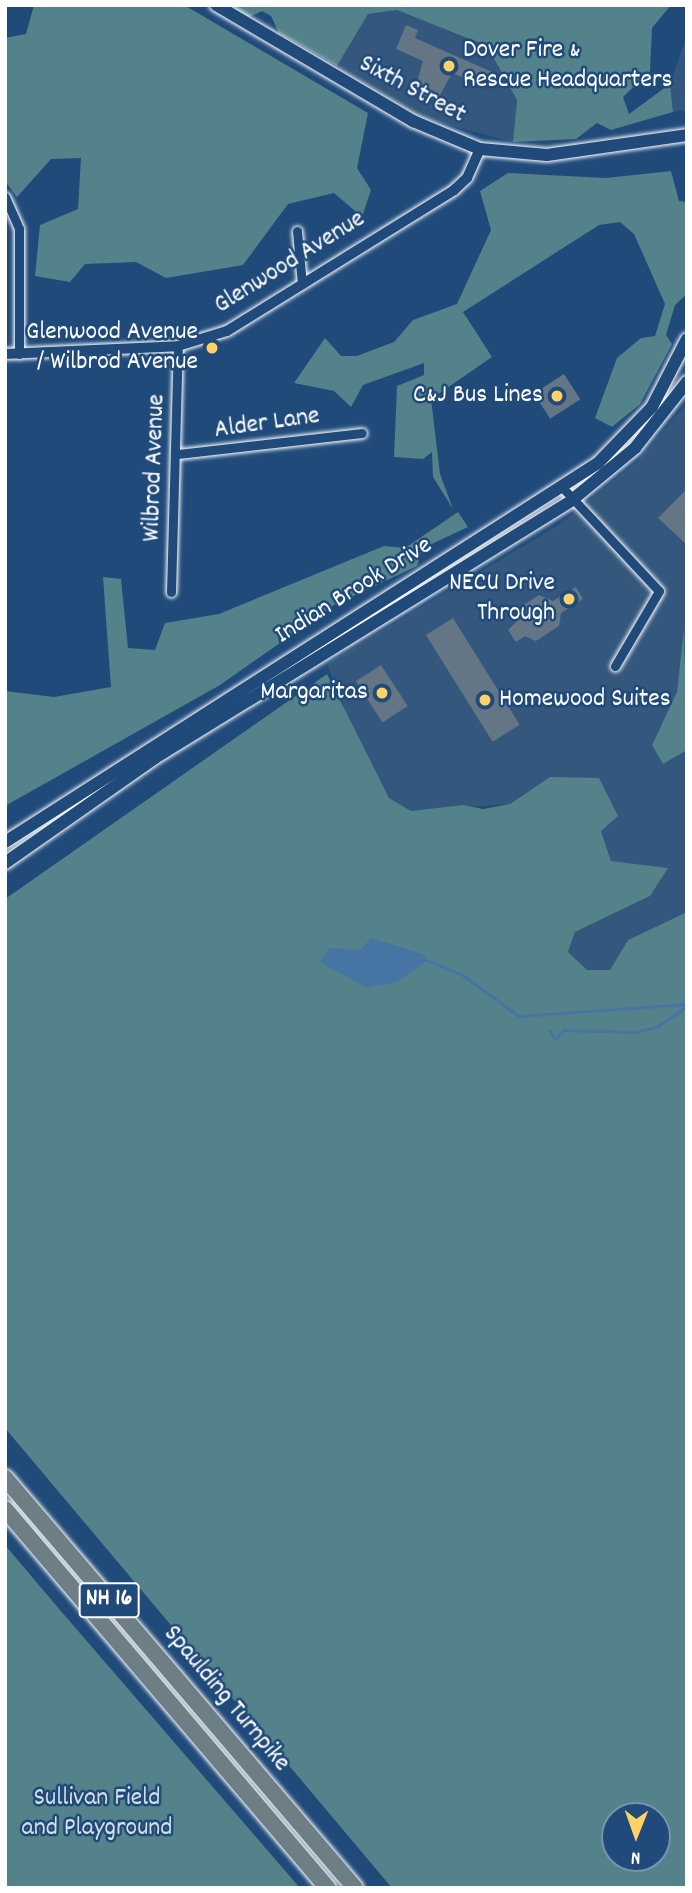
<!DOCTYPE html>
<html>
<head>
<meta charset="utf-8">
<style>
  body { margin:0 }
  #map { position:relative; width:692px; height:1893px; overflow:hidden; background:#1f4a7a; font-family:Dekko,sans-serif }
  div>[style] { position:absolute }
  .built>* { inset:0; background:#34577d }
  .green>* { inset:0; background:#54828b }
  .water>* { inset:0; background:#4775a3 }
  .stream>* { height:2.5px; margin:-1.25px; padding:0 1.25px; transform-origin:1.25px; border-radius:1.25px; background:#4775a3 }
  .building>* { inset:0; background:#647685; transform-origin:0 0 }
  .roads { filter:drop-shadow(0 0 2px #fff) drop-shadow(0 0 2px #fff) }
  .minor>* { height:9px; margin:-4.5px; padding:0 4.5px; transform-origin:4.5px; border-radius:4.5px; background:#1f4a7a }
  .tertiary>* { height:10px; margin:-5px; padding:0 5px; transform-origin:5px; border-radius:5px; background:#1f4a7a }
  .secondary>* { height:12px; margin:-6px; padding:0 6px; transform-origin:6px; border-radius:6px; background:#1f4a7a }
  .motorway>* { height:16px; margin:-8px; padding:0 8px; transform-origin:8px; border-radius:8px; background:#6d7e84 }
  .dots>* { width:19px; height:19px; translate:-50% -50%; box-sizing:border-box; border:4px solid #1f4a7a; border-radius:50% }
  span { translate:-50% -50%; white-space:nowrap; text-align:center; line-height:1.15; -webkit-text-stroke:5px #1f4a7a; paint-order:stroke }
  .shield-label span { padding:2px 5px; background:#1f4a7a; border:2px solid; border-radius:5px; -webkit-text-stroke-width:0 }
  .shield-label { font-size:24px; color:#fff; font-weight:700 }
  .poi-label { font-size:26px; color:#fff }
  .left { translate:0 -50%; text-align:left }
  .right { translate:-100% -50%; text-align:right }
  .street-label { font-size:26px; color:#fff }
  .park-label { font-size:26px; color:#d4e0e2 }
  .frame { position:absolute; inset:0; border:7px solid #fff; pointer-events:none }
  .north { position:absolute; left:601px; top:1802px; width:70px; height:70px; box-sizing:border-box; background:#1f4a7a; border:2px solid #7992af; border-radius:50%; rotate:181deg; font-size:19px; font-weight:700; line-height:28px; text-align:center; color:#fff }
  .north::after { content:''; display:block; margin:auto; width:24px; height:32px; background:#ffd166; clip-path:polygon(50% 0,100% 100%,50% 72%,0 100%) }
</style>
</head>
<body>
<div id="map">
  <div class="built">
    <i style="clip-path:polygon(397px 10px,487px 46px,517px 100px,513px 142px,423px 118px,337px 66px,368px 14px)"></i>
    <i style="clip-path:polygon(687px 35px,687px 110px,673px 112px,670px 84px)"></i>
    <i style="clip-path:polygon(687px 403px,687px 630px,677px 692px,652px 745px,663px 764px,687px 750px,687px 912px,628px 940px,610px 970px,587px 971px,568px 952px,575px 932px,650px 896px,667px 868px,611px 861px,601px 831px,550px 777px,510px 804px,411px 811px,389px 798px,363px 756px,327px 664px,560px 524px,638px 461px)"></i>
  </div>
  <div class="green">
    <i style="clip-path:polygon(34px 5px,184px 5px,368px 113px,357px 168px,371px 190px,362px 217px,334px 193px,288px 204px,243px 265px,166px 278px,136px 262px,85px 264px,70px 282px,35px 276px,40px 225px,78px 209px,81px 158px,51px 159px,17px 197px,5px 181px,5px 38px,26px 34px)"></i>
    <i style="clip-path:polygon(230px 5px,671px 5px,652px 28px,650px 71px,623px 97px,629px 114px,670px 84px,673px 112px,611px 130px,597px 123px,576px 139px,513px 142px,517px 100px,487px 46px,397px 10px,368px 14px,337px 66px,279px 33px,271px 16px,262px 11px,249px 17px)"></i>
    <i style="clip-path:polygon(671px 171px,679px 201px,687px 202px,687px 294px,675px 305px,666px 335px,672px 344px,640px 404px,612px 427px,595px 418px,617px 358px,641px 338px,655px 336px,665px 304px,634px 234px,620px 222px,599px 225px,463px 312px,492px 357px,431px 399px,440px 474px,453px 509px,433px 477px,432px 452px,423px 459px,394px 457px,397px 386px,424px 375px,424px 363px,363px 385px,351px 407px,334px 391px,294px 383px,325px 338px,341px 356px,357px 356px,394px 342px,413px 320px,457px 304px,491px 230px,480px 191px,508px 173px,606px 178px)"></i>
    <i style="clip-path:polygon(458px 512px,468px 527px,423px 548px,417px 566px,334px 605px,220px 685px,5px 806px,5px 691px,54px 697px,111px 687px,103px 577px,121px 579px,128px 648px,155px 650px,165px 623px,219px 614px,384px 546px,405px 548px)"></i>
    <i style="clip-path:polygon(684px 629px,687px 750px,663px 764px,652px 745px,677px 692px)"></i>
    <i style="clip-path:polygon(evenodd,327px 674px,389px 798px,411px 811px,463px 805px,483px 809px,510px 804px,550px 777px,599px 778px,618px 816px,601px 831px,611px 861px,668px 868px,650px 896px,575px 932px,568px 952px,587px 970px,610px 970px,628px 940px,687px 912px,687px 1888px,392px 1888px,5px 1428px,5px 899px,327px 674px,615px 1816px,657px 1816px,657px 1858px,615px 1858px,615px 1816px)"></i>
    <i style="clip-path:polygon(5px 1545px,60px 1610px,300px 1888px,5px 1888px)"></i>
  </div>
  <div class="water">
    <i style="clip-path:polygon(371px 938px,426px 955px,425px 962px,397px 982px,367px 988px,320px 962px,330px 948px,360px 950px)"></i>
  </div>
  <div class="stream">
    <i style="left:426px;top:960px;width:40px;rotate:22deg"></i>
    <i style="left:463px;top:975px;width:69px;rotate:36.2deg"></i>
    <i style="left:519px;top:1016px;width:168px;rotate:-4.1deg"></i>
    <i style="left:550px;top:1031px;width:9px;rotate:58deg"></i>
    <i style="left:555px;top:1039px;width:13px;rotate:-45deg"></i>
    <i style="left:564px;top:1030px;width:71px;rotate:1.6deg"></i>
    <i style="left:635px;top:1032px;width:23px;rotate:-13deg"></i>
    <i style="left:657px;top:1027px;width:37px;rotate:-35deg"></i>
  </div>
  <div class="building">
    <i style="clip-path:polygon(406px 25px,418px 30px,415px 38px,492px 72px,486px 87px,452px 73px,437px 101px,414px 92px,423px 61px,396px 49px)"></i>
    <i style="left:564px;top:374px;width:30px;height:36px;rotate:57deg"></i>
    <i style="clip-path:polygon(687px 489px,687px 545px,658px 518px)"></i>
    <i style="clip-path:polygon(576px 587px,583px 599px,561px 613px,559px 626px,536px 641px,525px 636px,516px 642px,508px 630px,521px 617px,516px 610px,539px 595px,553px 601px)"></i>
    <i style="left:453px;top:618px;width:126px;height:32px;rotate:58deg"></i>
    <i style="left:381px;top:665px;width:49px;height:30px;rotate:57deg"></i>
  </div>
  <div class="roads">
    <div class="minor">
      <i style="left:5px;top:197px;width:35px;rotate:66deg"></i>
      <i style="left:19px;top:229px;width:125px;rotate:90deg"></i>
      <i style="left:297px;top:231px;width:53px;rotate:84.6deg"></i>
      <i style="left:178px;top:454px;width:185px;rotate:-6.5deg"></i>
      <i style="left:562px;top:487px;width:142px;rotate:47deg"></i>
      <i style="left:659px;top:591px;width:87px;rotate:120.4deg"></i>
      <i style="left:171px;top:592px;width:246px;rotate:-88.4deg"></i>
    </div>
    <div class="tertiary">
      <i style="left:5px;top:354px;width:173px;rotate:-2.6deg"></i>
      <i style="left:178px;top:346px;width:51px;rotate:-17deg"></i>
      <i style="left:227px;top:331px;width:267px;rotate:-31.8deg"></i>
      <i style="left:454px;top:190px;width:18px;rotate:-43deg"></i>
      <i style="left:467px;top:178px;width:32px;rotate:-66deg"></i>
    </div>
    <div class="secondary">
      <i style="left:216px;top:5px;width:229px;rotate:30.5deg"></i>
      <i style="left:413px;top:121px;width:73px;rotate:22.7deg"></i>
      <i style="left:480px;top:149px;width:67px;rotate:5.1deg"></i>
      <i style="left:547px;top:155px;width:141px;rotate:-8.1deg"></i>
      <i style="left:5px;top:842px;width:704px;rotate:-32.58deg"></i>
      <i style="left:598px;top:463px;width:78px;rotate:-46deg"></i>
      <i style="left:652px;top:407px;width:76px;rotate:-62.8deg"></i>
      <i style="left:5px;top:863px;width:183px;rotate:-35deg"></i>
      <i style="left:155px;top:758px;width:490px;rotate:-31.7deg"></i>
      <i style="left:572px;top:500px;width:82px;rotate:-39.5deg"></i>
      <i style="left:635px;top:448px;width:84px;rotate:-51.8deg"></i>
    </div>
    <div class="motorway">
      <i style="left:5px;top:1478px;width:539px;rotate:49.51deg"></i>
      <i style="left:5px;top:1509px;width:498px;rotate:49.6deg"></i>
    </div>
  </div>
  <div class="dots">
    <i style="left:449px;top:66px;background:#ffd166"></i>
    <i style="left:212px;top:348px;background:#ffd166"></i>
    <i style="left:557px;top:396px;background:#ffd166"></i>
    <i style="left:569px;top:599px;background:#ffd166"></i>
    <i style="left:382px;top:693px;background:#ffd166"></i>
    <i style="left:485px;top:700px;background:#ffd166"></i>
  </div>
  <div class="shield-label">
    <span style="left:109px;top:1600px">NH 16</span>
  </div>
  <div class="poi-label">
    <span class="left" style="left:463px;top:66px">Dover Fire &amp;<br>Rescue Headquarters</span>
    <span class="right" style="left:198px;top:348px">Glenwood Avenue<br>/ Wilbrod Avenue</span>
    <span class="right" style="left:543px;top:396px">C&amp;J Bus Lines</span>
    <span class="right" style="left:555px;top:599px">NECU Drive<br>Through</span>
    <span class="right" style="left:368px;top:693px">Margaritas</span>
    <span class="left" style="left:499px;top:700px">Homewood Suites</span>
  </div>
  <div class="street-label">
    <span style="left:412px;top:90px;rotate:28deg">Sixth Street</span>
    <span style="left:290px;top:263px;rotate:-32deg">Glenwood Avenue</span>
    <span style="left:267px;top:424px;rotate:-8deg">Alder Lane</span>
    <span style="left:155px;top:468px;rotate:-88deg">Wilbrod Avenue</span>
    <span style="left:354px;top:591px;rotate:-32deg">Indian Brook Drive</span>
    <span style="left:226px;top:1699px;rotate:50deg">Spaulding Turnpike</span>
  </div>
  <div class="park-label">
    <span style="left:97px;top:1814px">Sullivan Field<br>and Playground</span>
  </div>
  <div class="frame"></div>
  <div class="north">N</div>
</div>
</body>
</html>
